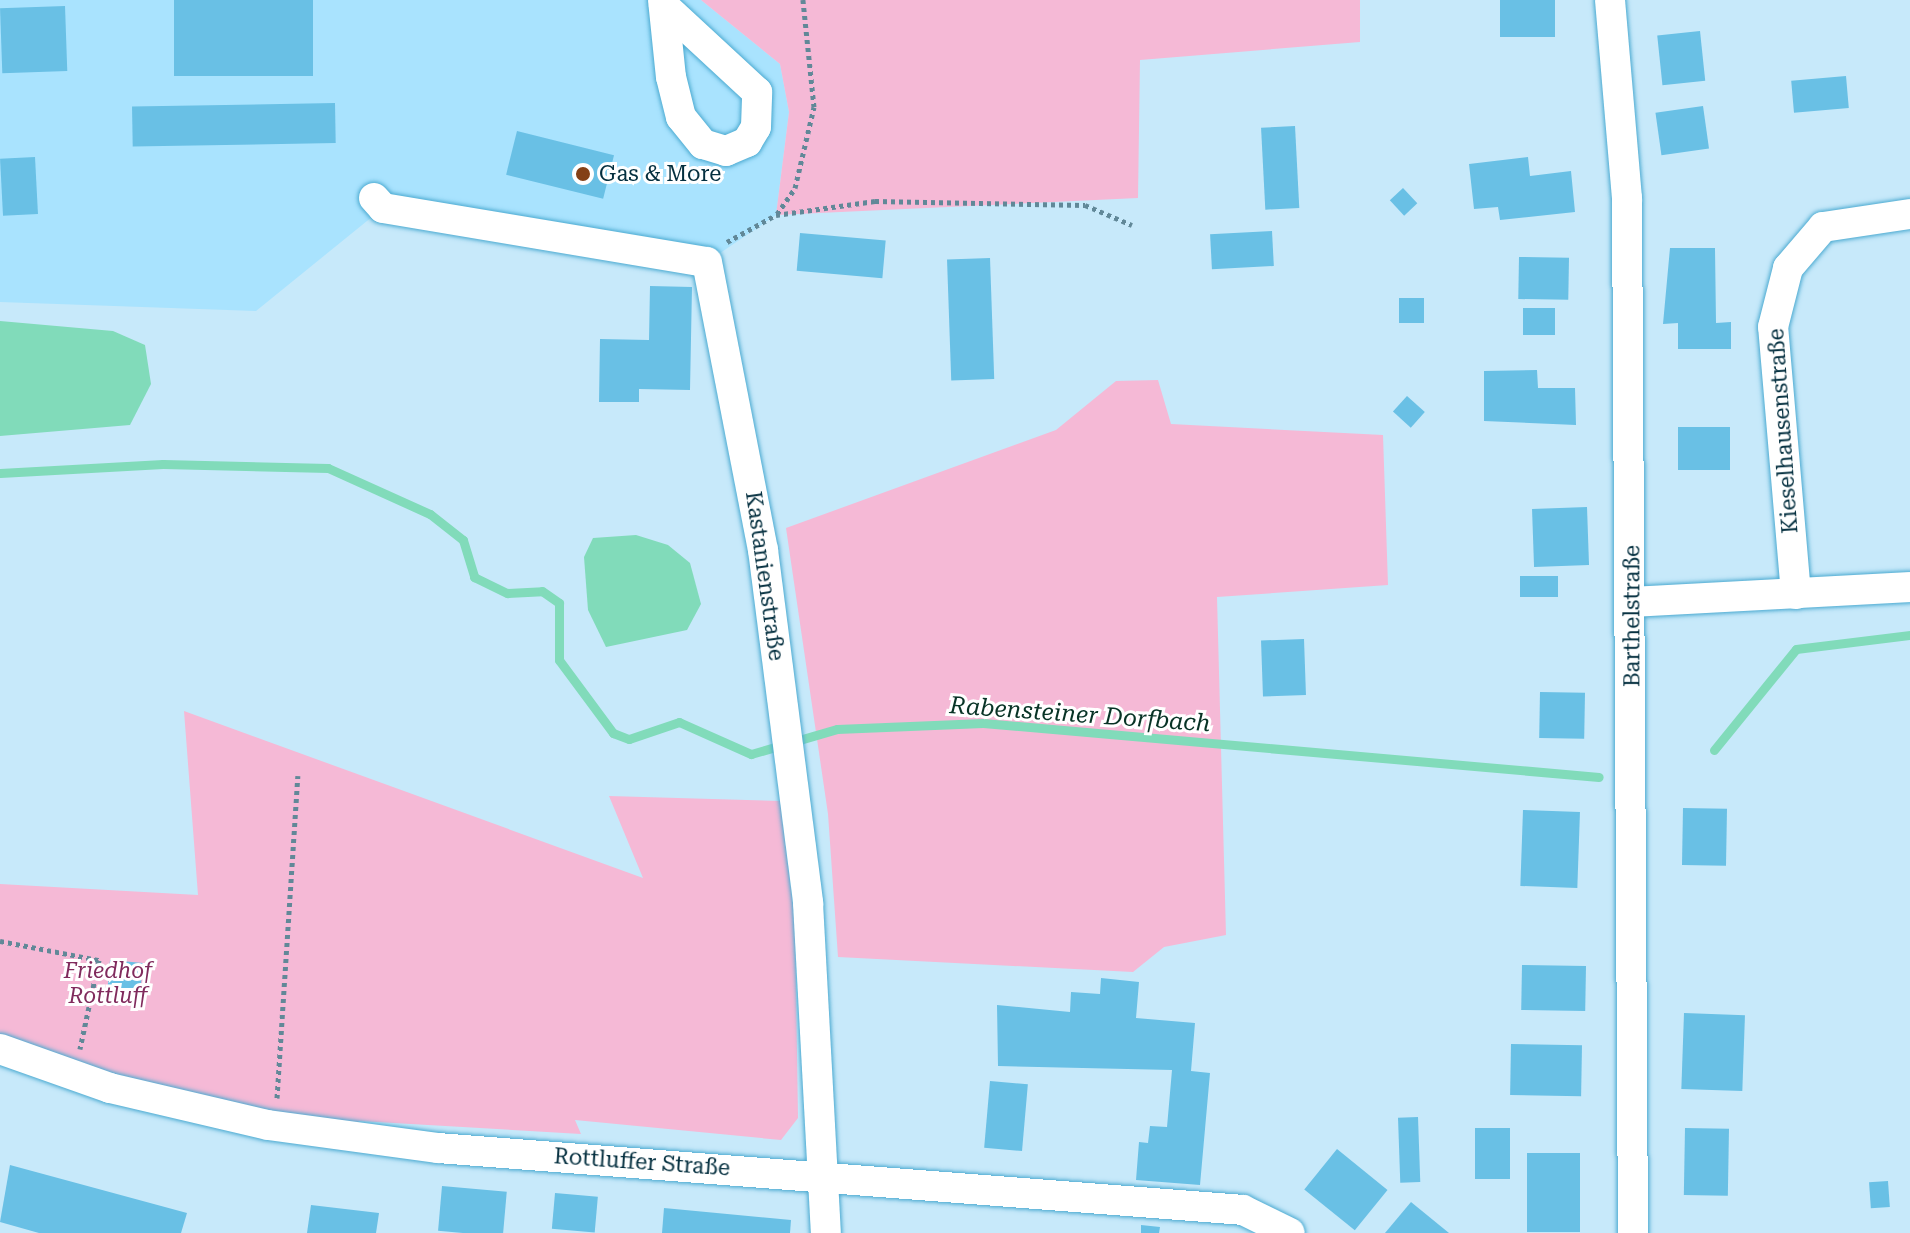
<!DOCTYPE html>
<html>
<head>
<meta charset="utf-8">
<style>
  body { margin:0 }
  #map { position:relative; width:1910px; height:1233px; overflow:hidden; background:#c7e9fa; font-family:"Roboto Serif",serif }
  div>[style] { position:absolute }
  .built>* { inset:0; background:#a9e3fe }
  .green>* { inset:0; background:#f5b9d6 }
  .water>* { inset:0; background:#81dbba }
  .stream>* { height:9px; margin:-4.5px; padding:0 4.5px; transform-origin:4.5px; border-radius:4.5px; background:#81dbba }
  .building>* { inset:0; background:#69c0e5; transform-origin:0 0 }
  .path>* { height:5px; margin-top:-2.5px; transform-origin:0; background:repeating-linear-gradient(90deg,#618898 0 4px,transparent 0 8px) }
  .roads { filter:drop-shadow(0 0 2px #4baad1) drop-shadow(0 0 2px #4baad1) }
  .minor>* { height:30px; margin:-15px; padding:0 15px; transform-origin:15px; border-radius:15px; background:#fff }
  .dots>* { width:22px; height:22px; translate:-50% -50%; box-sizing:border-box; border:4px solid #fff; border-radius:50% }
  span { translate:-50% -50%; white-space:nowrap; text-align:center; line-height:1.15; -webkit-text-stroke:6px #fff; paint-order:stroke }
  .poi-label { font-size:22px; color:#042f3f }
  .left { translate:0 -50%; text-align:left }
  .street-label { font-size:22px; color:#042f3f }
  .park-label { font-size:22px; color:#802b5d; font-style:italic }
  .water-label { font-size:24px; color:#083326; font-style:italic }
</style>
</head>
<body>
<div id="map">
  <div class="built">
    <i style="clip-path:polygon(0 0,701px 0,780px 64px,789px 112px,776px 215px,707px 262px,383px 208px,256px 311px,0 302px)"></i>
  </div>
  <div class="green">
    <i style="clip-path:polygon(701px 0,1360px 0,1360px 42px,1140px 60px,1138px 198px,776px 215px,789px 112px,780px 64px)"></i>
    <i style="clip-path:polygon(1158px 380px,1171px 424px,1383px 435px,1388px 585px,1217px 597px,1226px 935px,1164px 947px,1133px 972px,838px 957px,828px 814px,786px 528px,1056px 430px,1116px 381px)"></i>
    <i style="clip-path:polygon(184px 711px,643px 878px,609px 796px,780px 801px,795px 922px,798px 1118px,781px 1140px,575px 1120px,581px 1134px,359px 1121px,357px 1141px,0 1042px,0 884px,198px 895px)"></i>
  </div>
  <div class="water">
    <i style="clip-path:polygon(0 321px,113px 331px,145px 345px,151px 384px,130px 425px,0 436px)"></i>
    <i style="clip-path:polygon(636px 535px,668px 545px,690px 563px,701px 604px,687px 630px,606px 647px,588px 610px,584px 557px,593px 538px)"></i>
  </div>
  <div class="stream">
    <i style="left:0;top:473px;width:163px;rotate:-3.2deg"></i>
    <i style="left:163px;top:464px;width:165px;rotate:1.4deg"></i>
    <i style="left:328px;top:468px;width:112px;rotate:24.3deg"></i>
    <i style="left:430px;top:514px;width:42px;rotate:38.2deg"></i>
    <i style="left:463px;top:540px;width:39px;rotate:73deg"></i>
    <i style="left:474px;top:577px;width:37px;rotate:26deg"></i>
    <i style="left:507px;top:593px;width:35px;rotate:-3deg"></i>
    <i style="left:542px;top:591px;width:21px;rotate:35deg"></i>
    <i style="left:559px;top:603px;width:57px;rotate:90deg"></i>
    <i style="left:559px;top:660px;width:91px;rotate:53.5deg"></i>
    <i style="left:613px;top:733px;width:17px;rotate:21deg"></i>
    <i style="left:629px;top:739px;width:53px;rotate:-18.8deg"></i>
    <i style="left:679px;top:722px;width:79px;rotate:24deg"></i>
    <i style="left:751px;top:754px;width:90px;rotate:-16.2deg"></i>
    <i style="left:837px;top:729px;width:146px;rotate:-2.4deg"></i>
    <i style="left:983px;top:723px;width:618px;rotate:5.01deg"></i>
    <i style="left:1714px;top:750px;width:130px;rotate:-50.9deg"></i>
    <i style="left:1796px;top:649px;width:115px;rotate:-7deg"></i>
  </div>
  <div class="building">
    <i style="left:174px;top:0;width:139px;height:76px"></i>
    <i style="left:1500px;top:0;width:55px;height:37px"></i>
    <i style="left:65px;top:6px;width:65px;height:65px;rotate:88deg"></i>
    <i style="left:1700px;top:31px;width:50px;height:43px;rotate:84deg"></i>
    <i style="left:1846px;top:76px;width:32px;height:55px;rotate:85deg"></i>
    <i style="left:335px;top:103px;width:40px;height:203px;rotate:89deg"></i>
    <i style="left:1703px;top:106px;width:43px;height:48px;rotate:82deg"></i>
    <i style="left:1295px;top:126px;width:82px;height:34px;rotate:87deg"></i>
    <i style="left:517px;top:131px;width:100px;height:45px;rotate:14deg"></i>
    <i style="left:35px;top:157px;width:57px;height:35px;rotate:87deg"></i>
    <i style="clip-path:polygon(1528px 157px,1530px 176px,1571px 171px,1575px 212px,1500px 220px,1498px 207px,1474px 209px,1469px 164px)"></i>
    <i style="left:1403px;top:188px;width:21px;height:18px;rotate:47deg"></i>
    <i style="left:1272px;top:231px;width:35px;height:62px;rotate:87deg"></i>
    <i style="left:800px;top:233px;width:86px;height:38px;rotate:5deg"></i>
    <i style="clip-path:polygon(1670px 248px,1715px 248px,1716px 323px,1731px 322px,1731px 349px,1678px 349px,1678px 323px,1663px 324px)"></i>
    <i style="left:1519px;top:257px;width:50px;height:42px;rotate:1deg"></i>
    <i style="left:990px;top:258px;width:121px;height:43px;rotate:88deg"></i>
    <i style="clip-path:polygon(650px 286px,692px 287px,690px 390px,639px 389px,639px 402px,599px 402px,600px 339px,649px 340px)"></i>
    <i style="left:1424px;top:298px;width:25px;height:25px;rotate:90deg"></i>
    <i style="left:1523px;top:308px;width:32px;height:27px"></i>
    <i style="clip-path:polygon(1537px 370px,1538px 388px,1575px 388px,1576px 425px,1484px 421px,1484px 371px)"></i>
    <i style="left:1407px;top:396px;width:24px;height:21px;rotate:42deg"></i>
    <i style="left:1678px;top:427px;width:52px;height:43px"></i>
    <i style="left:1587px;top:507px;width:58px;height:55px;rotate:88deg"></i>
    <i style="left:1558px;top:576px;width:21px;height:38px;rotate:90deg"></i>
    <i style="left:1304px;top:639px;width:56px;height:43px;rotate:88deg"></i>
    <i style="left:1540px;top:692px;width:45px;height:46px;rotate:1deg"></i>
    <i style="left:1683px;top:808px;width:44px;height:57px;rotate:1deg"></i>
    <i style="left:1523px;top:810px;width:57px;height:76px;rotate:2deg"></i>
    <i style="left:110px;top:960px;width:33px;height:40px;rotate:5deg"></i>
    <i style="left:1522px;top:965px;width:64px;height:45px;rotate:1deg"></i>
    <i style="clip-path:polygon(1101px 978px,1139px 982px,1136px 1018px,1195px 1023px,1191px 1071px,1210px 1073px,1200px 1185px,1136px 1180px,1139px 1142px,1148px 1143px,1150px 1126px,1167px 1127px,1172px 1070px,998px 1066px,997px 1005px,1070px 1012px,1071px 992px,1100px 994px)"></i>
    <i style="left:1684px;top:1013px;width:61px;height:76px;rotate:2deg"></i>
    <i style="left:1511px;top:1044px;width:71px;height:51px;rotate:1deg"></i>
    <i style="left:990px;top:1081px;width:38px;height:67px;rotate:5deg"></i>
    <i style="left:1418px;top:1117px;width:65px;height:20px;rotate:88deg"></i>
    <i style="left:1475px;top:1128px;width:35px;height:51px"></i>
    <i style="left:1685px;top:1128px;width:44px;height:67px;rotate:1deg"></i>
    <i style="left:1337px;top:1149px;width:65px;height:52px;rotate:39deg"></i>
    <i style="left:1527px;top:1153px;width:53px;height:79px"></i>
    <i style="clip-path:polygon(10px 1165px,187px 1213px,181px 1233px,39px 1233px,0 1222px)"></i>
    <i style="left:1888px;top:1181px;width:26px;height:19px;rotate:86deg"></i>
    <i style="left:442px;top:1186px;width:65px;height:45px;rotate:5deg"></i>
    <i style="left:555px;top:1193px;width:43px;height:36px;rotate:5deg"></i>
    <i style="clip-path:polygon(1411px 1202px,1449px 1233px,1385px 1233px)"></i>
    <i style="clip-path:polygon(311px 1205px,379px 1213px,376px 1233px,307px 1233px)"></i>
    <i style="clip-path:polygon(664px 1208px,791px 1220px,790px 1233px,662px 1233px)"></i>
    <i style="clip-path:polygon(1141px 1225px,1160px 1227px,1159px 1233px,1141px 1233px)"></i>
  </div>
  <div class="path">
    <i style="left:777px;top:214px;width:32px;rotate:-55deg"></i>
    <i style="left:795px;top:188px;width:83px;rotate:-76.8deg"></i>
    <i style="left:814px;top:107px;width:108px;rotate:-95.9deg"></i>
    <i style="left:727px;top:242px;width:56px;rotate:-28.9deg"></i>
    <i style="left:776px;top:215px;width:100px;rotate:-8deg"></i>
    <i style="left:875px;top:201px;width:210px;rotate:1.1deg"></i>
    <i style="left:1085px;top:205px;width:51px;rotate:23.1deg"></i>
    <i style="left:0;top:941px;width:101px;rotate:10.9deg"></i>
    <i style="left:99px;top:960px;width:91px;rotate:102.1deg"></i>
    <i style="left:277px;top:1098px;width:323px;rotate:-86.3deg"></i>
  </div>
  <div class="roads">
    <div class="minor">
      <i style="left:663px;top:0;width:77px;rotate:84.1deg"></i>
      <i style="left:671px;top:77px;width:41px;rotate:76deg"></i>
      <i style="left:681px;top:117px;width:35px;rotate:51deg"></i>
      <i style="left:703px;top:144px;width:24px;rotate:17deg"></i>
      <i style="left:726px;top:151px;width:23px;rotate:-23deg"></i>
      <i style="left:747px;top:142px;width:17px;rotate:-59deg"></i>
      <i style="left:756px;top:127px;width:35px;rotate:-88deg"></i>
      <i style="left:757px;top:92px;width:127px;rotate:-137.2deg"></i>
      <i style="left:1610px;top:0;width:199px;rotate:85.1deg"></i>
      <i style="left:1627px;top:198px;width:1035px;rotate:89.67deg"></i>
      <i style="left:374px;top:198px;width:13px;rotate:48deg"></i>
      <i style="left:383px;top:208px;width:328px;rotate:9.5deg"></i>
      <i style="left:707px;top:262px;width:293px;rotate:79deg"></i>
      <i style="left:763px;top:550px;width:356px;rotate:82.7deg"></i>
      <i style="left:808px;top:903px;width:330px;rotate:86.9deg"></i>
      <i style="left:1796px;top:594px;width:268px;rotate:-94.9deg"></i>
      <i style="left:1773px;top:327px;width:61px;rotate:-75.7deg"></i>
      <i style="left:1788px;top:268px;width:54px;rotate:-49.5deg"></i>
      <i style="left:1823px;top:227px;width:88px;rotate:-8.5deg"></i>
      <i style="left:1632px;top:602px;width:278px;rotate:-3.1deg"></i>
      <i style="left:0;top:1049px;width:117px;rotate:19.5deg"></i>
      <i style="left:110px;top:1088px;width:162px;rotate:13.2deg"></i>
      <i style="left:268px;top:1125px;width:172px;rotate:7.7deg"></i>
      <i style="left:438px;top:1148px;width:807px;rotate:4.4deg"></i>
      <i style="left:1243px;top:1210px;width:52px;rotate:26.1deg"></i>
    </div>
  </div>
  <div class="dots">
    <i style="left:583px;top:174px;background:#844016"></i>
  </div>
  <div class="poi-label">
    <span class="left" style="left:599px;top:174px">Gas &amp; More</span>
  </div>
  <div class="street-label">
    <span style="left:1783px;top:431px;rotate:-94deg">Kieselhausenstraße</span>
    <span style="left:765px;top:576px;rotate:82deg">Kastanienstraße</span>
    <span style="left:1632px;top:616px;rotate:-90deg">Barthelstraße</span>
    <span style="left:642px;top:1162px;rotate:4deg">Rottluffer Straße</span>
  </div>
  <div class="park-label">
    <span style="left:108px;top:983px">Friedhof<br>Rottluff</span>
  </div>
  <div class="water-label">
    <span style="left:1080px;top:715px;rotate:4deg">Rabensteiner Dorfbach</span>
  </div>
</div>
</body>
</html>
